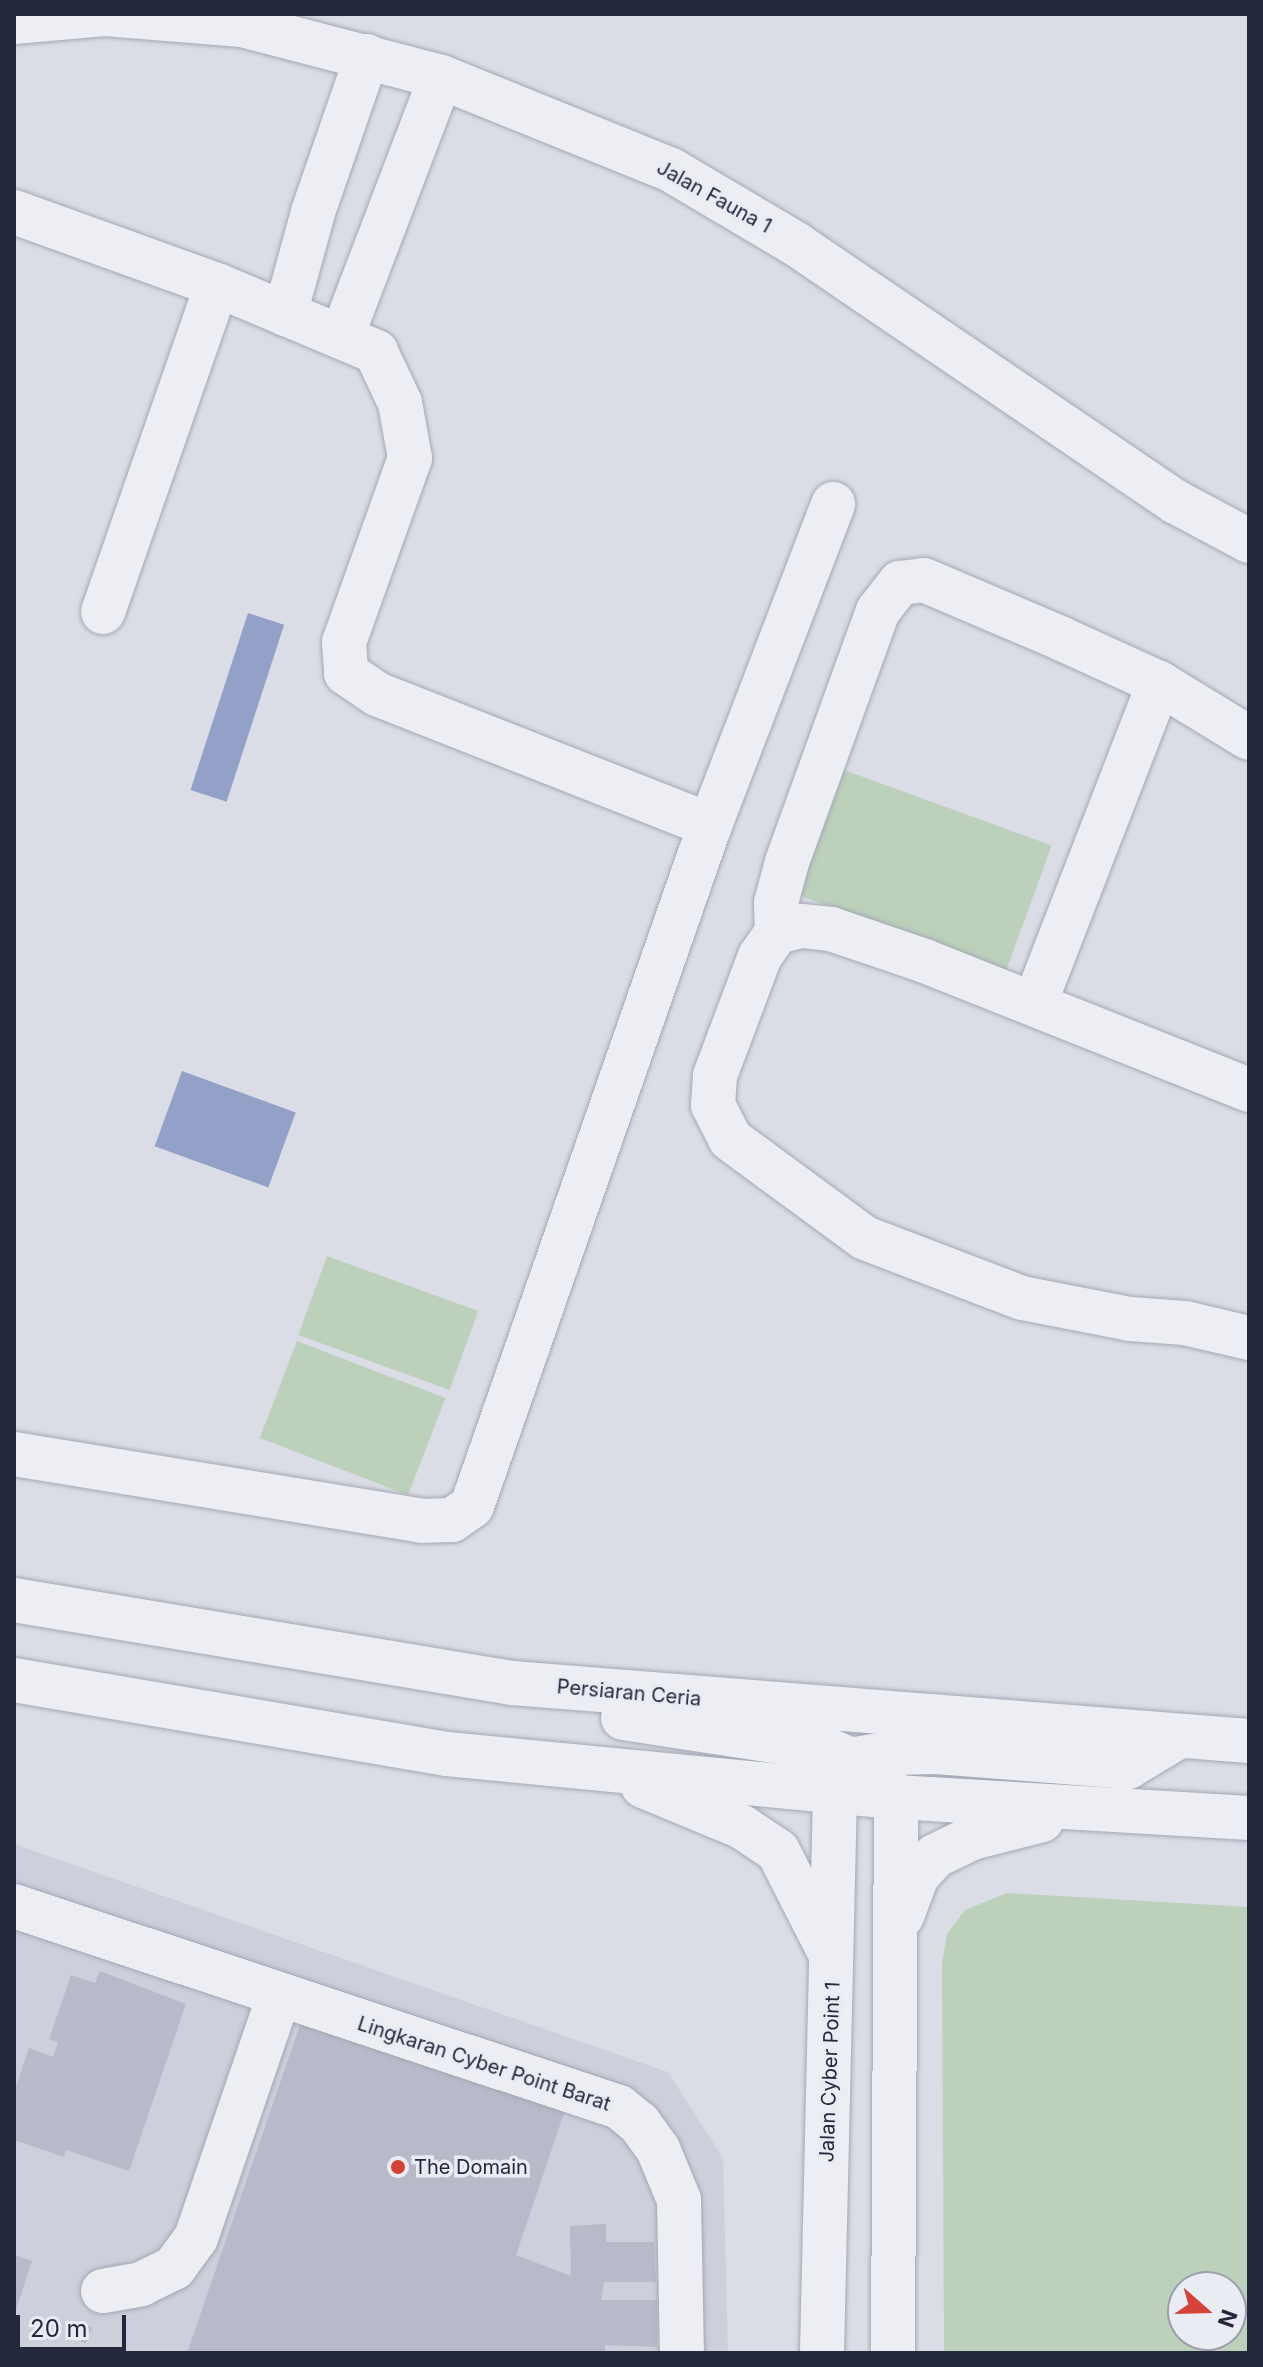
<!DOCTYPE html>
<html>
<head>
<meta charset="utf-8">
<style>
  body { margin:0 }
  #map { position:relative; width:1263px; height:2367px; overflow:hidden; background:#dbdde6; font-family:Inter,sans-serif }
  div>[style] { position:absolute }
  .built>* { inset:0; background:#cdcfdb }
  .green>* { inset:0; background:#bcd0bb; transform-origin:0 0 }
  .water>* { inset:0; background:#93a1c9; transform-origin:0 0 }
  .building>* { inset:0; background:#b8bac9 }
  .path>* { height:5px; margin-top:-2.5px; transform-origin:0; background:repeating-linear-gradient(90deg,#b9bbc4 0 6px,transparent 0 12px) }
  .roads { filter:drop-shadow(0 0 2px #a4a7b3) drop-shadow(0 0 2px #a4a7b3) }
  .minor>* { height:44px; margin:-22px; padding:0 22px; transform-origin:22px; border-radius:22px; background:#edeef4 }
  .dots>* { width:22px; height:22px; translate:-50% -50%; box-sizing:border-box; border:4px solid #eaecf4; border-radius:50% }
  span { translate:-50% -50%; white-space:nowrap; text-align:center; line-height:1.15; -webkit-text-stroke:7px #eaecf4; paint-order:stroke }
  .street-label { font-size:20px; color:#24283d }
  .poi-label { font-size:20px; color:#24283d }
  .left { translate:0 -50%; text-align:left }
  .frame { position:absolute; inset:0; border:16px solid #24283d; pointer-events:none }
  .north { position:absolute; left:1167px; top:2271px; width:80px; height:80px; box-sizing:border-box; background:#eaecf4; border:2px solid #9b9eab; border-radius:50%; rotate:110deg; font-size:22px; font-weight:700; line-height:32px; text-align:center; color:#24283d }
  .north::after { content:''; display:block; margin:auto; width:28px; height:36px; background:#d44337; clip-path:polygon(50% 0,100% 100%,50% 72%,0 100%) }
  .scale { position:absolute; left:16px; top:2315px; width:110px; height:36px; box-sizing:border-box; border:4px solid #24283d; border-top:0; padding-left:10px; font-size:24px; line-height:28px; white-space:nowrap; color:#24283d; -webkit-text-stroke:6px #eaecf4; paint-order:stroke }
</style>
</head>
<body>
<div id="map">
  <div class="built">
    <i style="clip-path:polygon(14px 1844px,668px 2072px,723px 2158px,728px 2353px,14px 2353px)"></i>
  </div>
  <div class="green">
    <i style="left:844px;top:770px;width:221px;height:133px;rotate:20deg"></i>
    <i style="left:327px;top:1256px;width:161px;height:84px;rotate:20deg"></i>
    <i style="left:297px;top:1341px;width:159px;height:104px;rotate:21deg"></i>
    <i style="clip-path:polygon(evenodd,1007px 1893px,1249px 1907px,1249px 2353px,944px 2353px,942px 1964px,947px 1934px,965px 1910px,1007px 1893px,1183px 2287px,1231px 2287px,1231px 2335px,1183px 2335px,1183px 2287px)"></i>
  </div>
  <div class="water">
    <i style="left:248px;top:613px;width:38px;height:186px;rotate:18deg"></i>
    <i style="left:182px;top:1071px;width:121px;height:80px;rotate:20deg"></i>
  </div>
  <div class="building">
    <i style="clip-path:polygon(100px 1971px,186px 2004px,129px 2171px,66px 2150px,64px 2157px,14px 2140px,14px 2092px,29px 2048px,53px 2057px,58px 2042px,49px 2039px,71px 1975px,95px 1983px)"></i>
    <i style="clip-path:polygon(301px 2022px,565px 2110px,516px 2255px,571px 2276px,570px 2226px,606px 2224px,606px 2242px,654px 2242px,656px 2282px,604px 2282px,601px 2300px,657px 2300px,657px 2347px,605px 2345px,605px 2353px,187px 2353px)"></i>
    <i style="clip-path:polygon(14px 2255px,32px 2261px,15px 2313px,14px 2313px)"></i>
    <i style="clip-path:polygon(14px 2346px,34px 2352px,34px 2353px,14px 2353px)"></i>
  </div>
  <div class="path">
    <i style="left:79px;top:2353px;width:29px;rotate:-68deg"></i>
  </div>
  <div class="roads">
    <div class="minor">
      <i style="left:14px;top:22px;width:91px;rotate:-5deg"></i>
      <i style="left:105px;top:14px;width:137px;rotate:4.6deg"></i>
      <i style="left:242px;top:25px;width:206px;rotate:14.6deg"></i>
      <i style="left:441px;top:77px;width:248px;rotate:22deg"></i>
      <i style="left:671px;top:170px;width:145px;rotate:30.6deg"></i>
      <i style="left:796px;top:244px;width:459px;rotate:34.2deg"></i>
      <i style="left:1176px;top:502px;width:83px;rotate:28.1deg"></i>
      <i style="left:14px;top:212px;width:216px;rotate:19.8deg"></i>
      <i style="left:217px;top:285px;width:173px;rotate:22.8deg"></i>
      <i style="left:376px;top:352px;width:56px;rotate:64.8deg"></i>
      <i style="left:400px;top:403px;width:56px;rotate:79.7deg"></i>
      <i style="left:410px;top:458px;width:195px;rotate:109.7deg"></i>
      <i style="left:344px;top:642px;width:31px;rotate:86deg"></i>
      <i style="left:346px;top:673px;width:37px;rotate:34deg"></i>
      <i style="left:377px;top:694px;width:358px;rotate:21.5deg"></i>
      <i style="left:285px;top:314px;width:106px;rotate:-74.6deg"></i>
      <i style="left:313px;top:212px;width:165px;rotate:-70.9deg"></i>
      <i style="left:342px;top:336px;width:277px;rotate:-69.1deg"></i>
      <i style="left:103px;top:612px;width:346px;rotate:-70.8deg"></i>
      <i style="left:777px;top:932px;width:29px;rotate:-92deg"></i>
      <i style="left:776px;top:903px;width:42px;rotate:-75deg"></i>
      <i style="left:787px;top:862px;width:267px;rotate:-70.1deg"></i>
      <i style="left:878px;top:611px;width:36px;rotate:-52deg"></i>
      <i style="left:900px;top:583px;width:24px;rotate:-7deg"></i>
      <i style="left:924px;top:580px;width:150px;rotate:23.1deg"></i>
      <i style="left:1062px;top:639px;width:107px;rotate:24.4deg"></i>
      <i style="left:1159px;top:683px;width:105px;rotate:31.4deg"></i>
      <i style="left:1035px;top:1003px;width:343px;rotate:-68.8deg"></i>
      <i style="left:1249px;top:1090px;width:349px;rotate:-158.3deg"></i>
      <i style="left:925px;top:961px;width:99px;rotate:-161.2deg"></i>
      <i style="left:831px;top:929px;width:30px;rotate:-174deg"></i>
      <i style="left:801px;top:926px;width:25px;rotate:166deg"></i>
      <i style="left:777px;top:932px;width:29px;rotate:125deg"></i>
      <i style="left:760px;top:956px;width:128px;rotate:110.6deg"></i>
      <i style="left:715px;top:1076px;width:29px;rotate:94deg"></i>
      <i style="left:713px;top:1105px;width:38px;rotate:63deg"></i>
      <i style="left:730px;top:1139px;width:167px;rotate:36.3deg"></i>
      <i style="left:865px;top:1238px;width:168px;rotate:20.9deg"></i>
      <i style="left:1022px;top:1298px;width:110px;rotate:11deg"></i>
      <i style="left:1130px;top:1319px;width:55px;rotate:4.2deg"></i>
      <i style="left:1185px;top:1323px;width:66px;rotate:13.2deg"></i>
      <i style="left:14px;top:1454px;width:412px;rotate:9.3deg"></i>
      <i style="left:421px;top:1521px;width:31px;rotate:-2deg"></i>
      <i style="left:452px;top:1520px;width:24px;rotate:-35deg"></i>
      <i style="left:472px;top:1506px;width:721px;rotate:-70.74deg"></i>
      <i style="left:710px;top:825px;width:344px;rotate:-69deg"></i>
      <i style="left:14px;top:1600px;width:505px;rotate:9.46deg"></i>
      <i style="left:512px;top:1683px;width:739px;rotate:4.5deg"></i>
      <i style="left:14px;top:1680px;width:439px;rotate:9.7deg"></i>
      <i style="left:447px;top:1754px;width:451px;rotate:5.5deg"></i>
      <i style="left:896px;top:1797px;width:354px;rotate:3.4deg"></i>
      <i style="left:623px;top:1718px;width:205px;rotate:8.7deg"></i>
      <i style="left:826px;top:1749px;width:51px;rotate:23.1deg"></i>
      <i style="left:873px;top:1769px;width:36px;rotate:51deg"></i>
      <i style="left:896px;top:1797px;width:556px;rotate:90.31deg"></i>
      <i style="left:643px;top:1786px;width:107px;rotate:22.5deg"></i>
      <i style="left:742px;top:1827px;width:43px;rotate:33.7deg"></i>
      <i style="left:778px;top:1851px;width:112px;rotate:63deg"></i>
      <i style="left:14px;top:1906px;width:638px;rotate:18.38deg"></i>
      <i style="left:619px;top:2107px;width:26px;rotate:39deg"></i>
      <i style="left:639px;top:2123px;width:32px;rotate:54deg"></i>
      <i style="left:658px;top:2149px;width:55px;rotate:67.6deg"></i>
      <i style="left:679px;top:2200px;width:153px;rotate:88.9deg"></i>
      <i style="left:902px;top:1916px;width:43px;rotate:-69.4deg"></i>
      <i style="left:917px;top:1876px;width:27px;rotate:-48deg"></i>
      <i style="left:935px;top:1856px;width:41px;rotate:-25.9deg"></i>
      <i style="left:972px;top:1838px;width:72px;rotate:-14.4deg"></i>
      <i style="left:103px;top:2291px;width:39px;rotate:-10deg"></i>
      <i style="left:141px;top:2284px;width:37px;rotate:-26deg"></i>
      <i style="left:174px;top:2268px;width:37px;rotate:-54deg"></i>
      <i style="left:196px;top:2238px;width:254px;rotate:-71.1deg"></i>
      <i style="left:822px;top:2353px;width:561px;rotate:-88.67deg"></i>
      <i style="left:835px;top:1792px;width:24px;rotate:-68deg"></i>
      <i style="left:844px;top:1770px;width:16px;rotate:-43deg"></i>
      <i style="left:856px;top:1759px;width:35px;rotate:-10deg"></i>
      <i style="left:890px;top:1753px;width:47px;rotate:-1.2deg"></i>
      <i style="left:937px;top:1752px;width:192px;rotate:4.5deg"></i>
      <i style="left:1128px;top:1767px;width:58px;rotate:-31deg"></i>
    </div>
  </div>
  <div class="dots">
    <i style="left:398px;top:2167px;background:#d44337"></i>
  </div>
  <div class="street-label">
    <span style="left:714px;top:197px;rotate:29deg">Jalan Fauna 1</span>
    <span style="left:629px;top:1693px;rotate:5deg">Persiaran Ceria</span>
    <span style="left:484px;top:2064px;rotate:18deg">Lingkaran Cyber Point Barat</span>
    <span style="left:830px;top:2072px;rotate:-88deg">Jalan Cyber Point 1</span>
  </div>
  <div class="poi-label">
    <span class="left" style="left:414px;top:2167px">The Domain</span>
  </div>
  <div class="frame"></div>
  <div class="north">N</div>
  <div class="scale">20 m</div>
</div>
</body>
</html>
